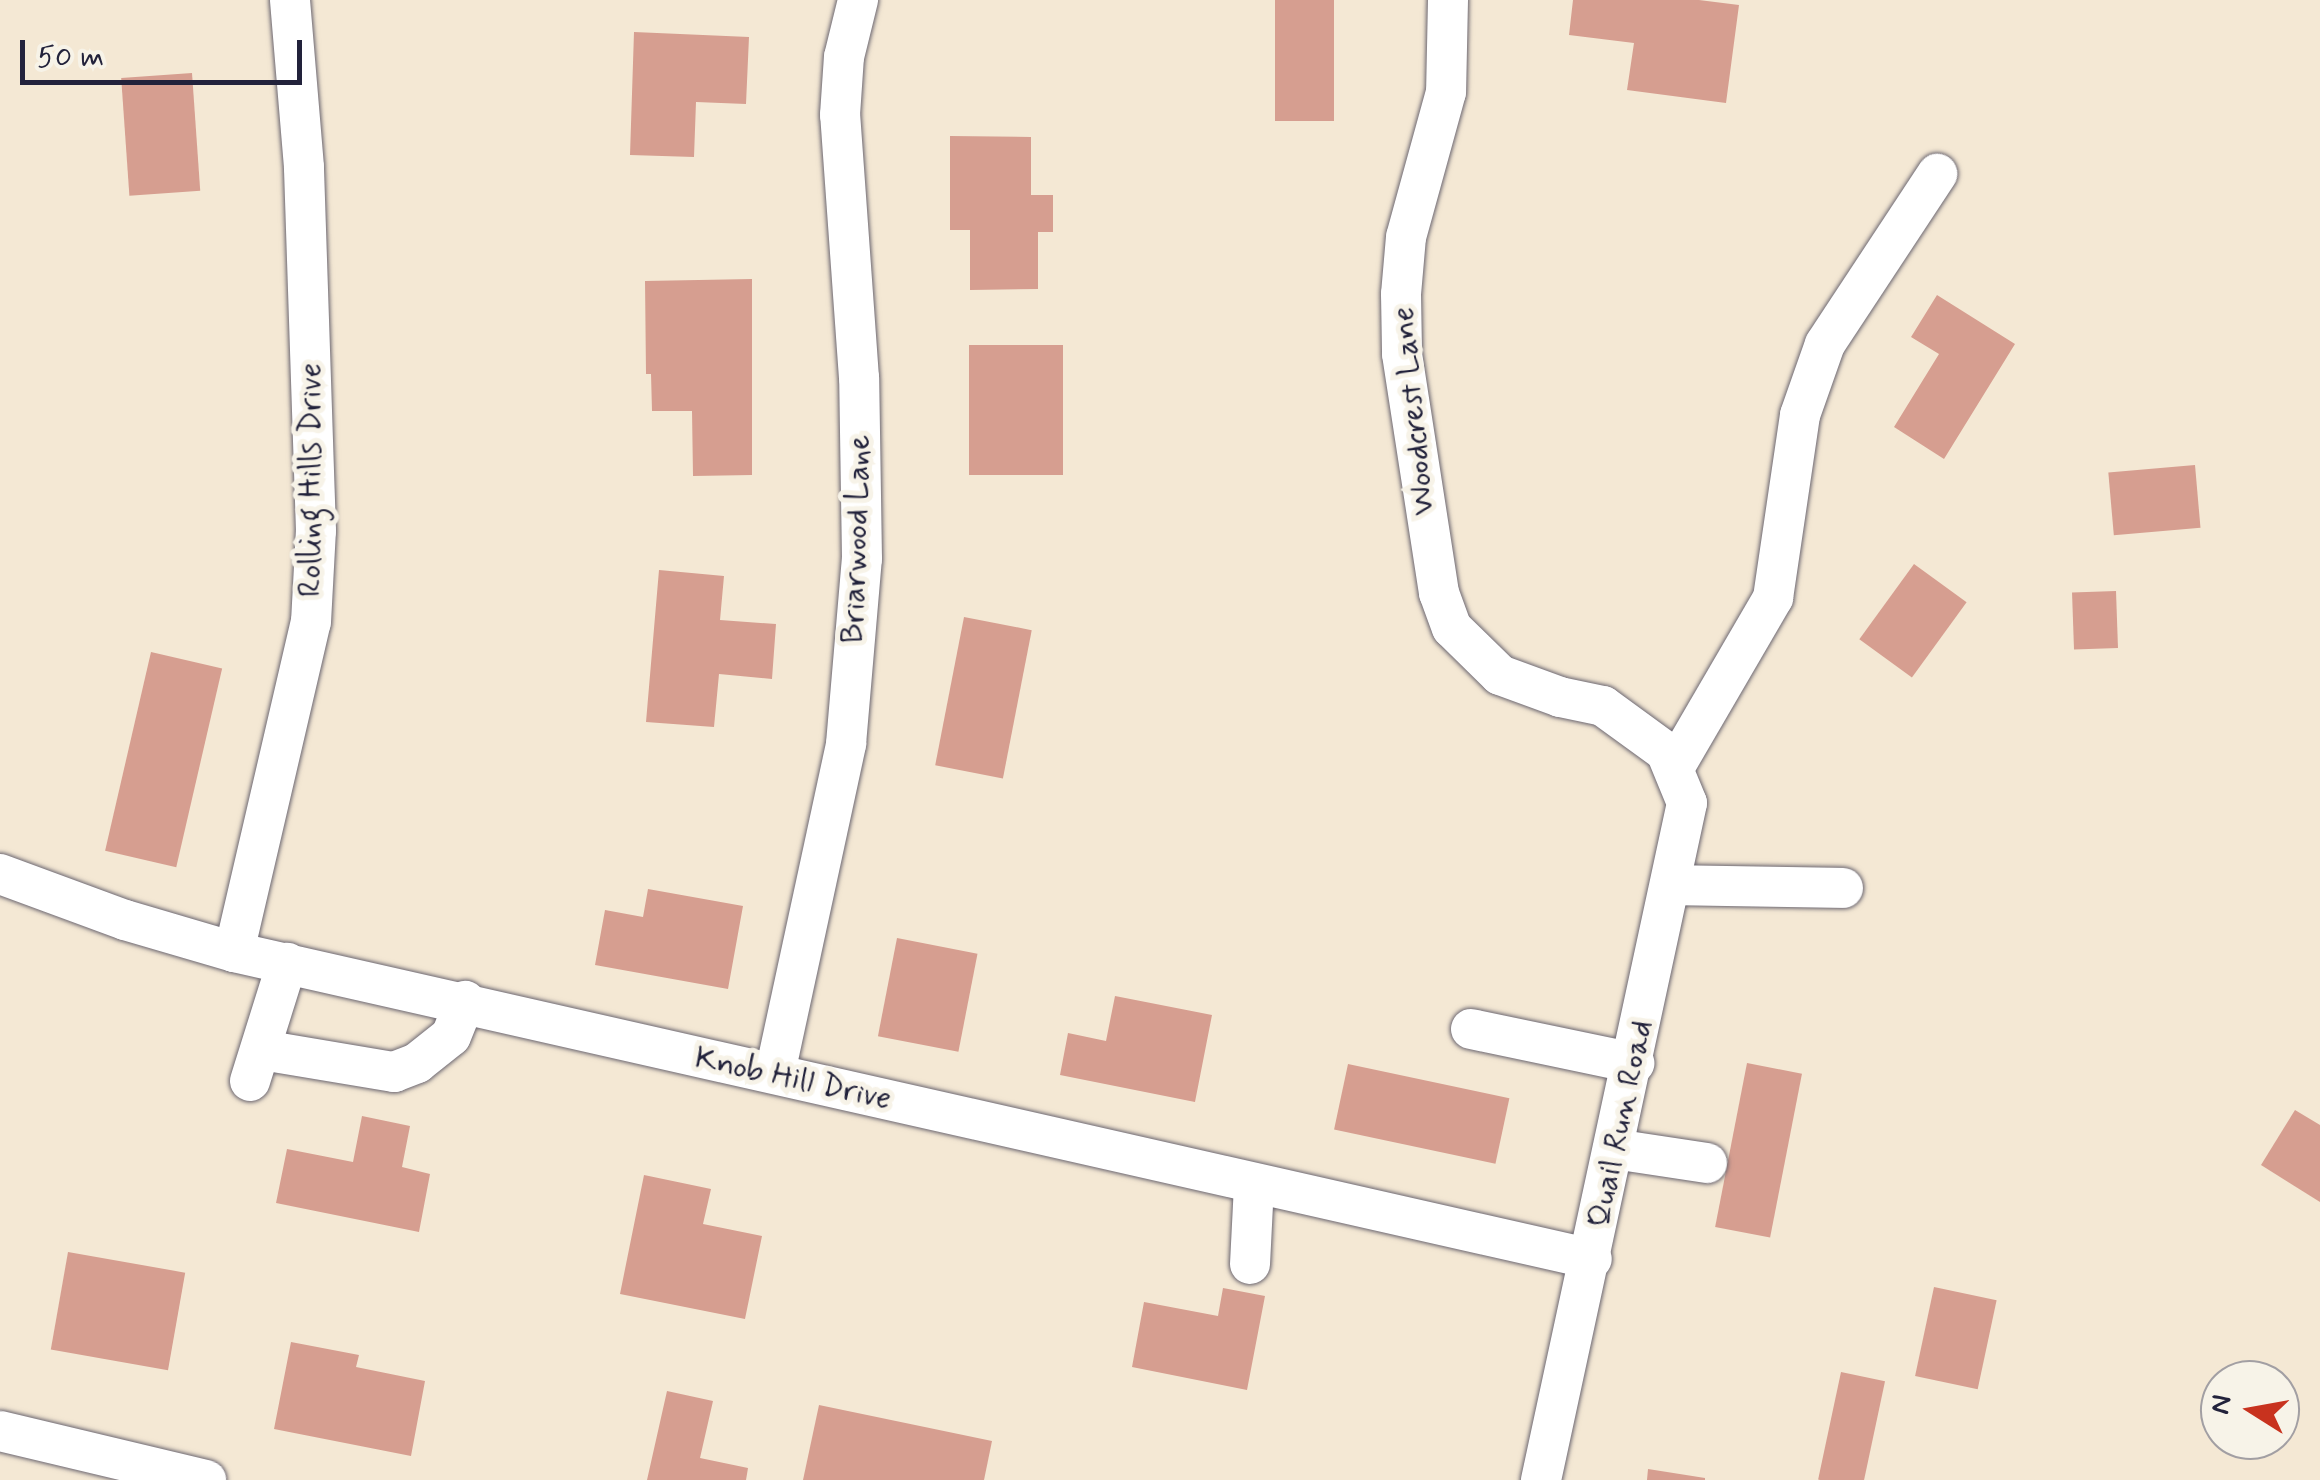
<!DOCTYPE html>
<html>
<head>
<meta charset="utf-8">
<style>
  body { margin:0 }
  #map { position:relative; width:2320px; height:1480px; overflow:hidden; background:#f4e8d4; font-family:Mynerve,sans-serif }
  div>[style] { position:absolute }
  .building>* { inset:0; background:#d69e90; transform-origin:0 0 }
  .roads { filter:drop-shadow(0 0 2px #6c6771) drop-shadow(0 0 2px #6c6771) }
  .street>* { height:40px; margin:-20px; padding:0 20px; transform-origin:20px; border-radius:20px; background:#fff }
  span { translate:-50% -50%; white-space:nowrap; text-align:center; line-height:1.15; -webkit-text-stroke:10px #f7f3e8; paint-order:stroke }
  .street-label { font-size:32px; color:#22223b }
  .north { position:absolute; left:2200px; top:1360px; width:100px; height:100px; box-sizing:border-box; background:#f7f3e8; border:2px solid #a29fa3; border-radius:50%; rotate:281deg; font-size:28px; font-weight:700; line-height:40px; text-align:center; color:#22223b }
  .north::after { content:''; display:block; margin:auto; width:35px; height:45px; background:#c8321e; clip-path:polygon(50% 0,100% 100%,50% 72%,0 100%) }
  .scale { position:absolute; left:20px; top:40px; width:282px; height:45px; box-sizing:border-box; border:5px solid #22223b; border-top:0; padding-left:12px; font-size:30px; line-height:35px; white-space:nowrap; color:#22223b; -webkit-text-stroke:8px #f7f3e8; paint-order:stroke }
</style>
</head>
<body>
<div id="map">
  <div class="building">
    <i style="left:1275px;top:0;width:59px;height:121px"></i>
    <i style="clip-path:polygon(1573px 0,1699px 0,1739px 5px,1726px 103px,1627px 90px,1634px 43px,1569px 35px)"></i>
    <i style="clip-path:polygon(634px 32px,749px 37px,746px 104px,696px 102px,694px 157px,630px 155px)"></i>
    <i style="left:192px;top:73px;width:118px;height:71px;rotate:86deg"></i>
    <i style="clip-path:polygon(950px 136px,1031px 137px,1031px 195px,1053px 195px,1053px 232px,1038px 232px,1038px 289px,970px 290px,970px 230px,950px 230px)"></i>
    <i style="clip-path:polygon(752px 279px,752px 475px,693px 476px,692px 411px,652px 411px,651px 374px,646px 374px,645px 281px)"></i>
    <i style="clip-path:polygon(1937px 295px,2015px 344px,1944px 459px,1894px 427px,1939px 354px,1911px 337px)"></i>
    <i style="left:1063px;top:345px;width:130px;height:94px;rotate:90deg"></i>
    <i style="left:2195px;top:465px;width:63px;height:87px;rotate:85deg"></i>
    <i style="left:1914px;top:564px;width:65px;height:93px;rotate:36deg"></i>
    <i style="clip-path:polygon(659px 570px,724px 576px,720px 620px,776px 624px,772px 679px,719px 674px,714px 727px,646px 722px)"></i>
    <i style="left:2116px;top:591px;width:57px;height:44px;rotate:88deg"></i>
    <i style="left:964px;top:617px;width:69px;height:151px;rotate:11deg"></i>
    <i style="left:151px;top:652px;width:73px;height:204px;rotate:13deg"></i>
    <i style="clip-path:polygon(648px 889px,743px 906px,728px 989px,595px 965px,605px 910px,643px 917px)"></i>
    <i style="left:897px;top:938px;width:82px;height:100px;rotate:11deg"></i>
    <i style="clip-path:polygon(1115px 996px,1212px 1015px,1195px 1102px,1060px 1075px,1068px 1033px,1106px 1041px)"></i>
    <i style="left:1747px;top:1063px;width:56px;height:167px;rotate:11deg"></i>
    <i style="left:1348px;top:1064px;width:165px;height:67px;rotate:12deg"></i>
    <i style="clip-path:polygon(2295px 1110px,2320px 1125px,2320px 1202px,2261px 1165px)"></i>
    <i style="clip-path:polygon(362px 1116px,410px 1126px,402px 1167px,430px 1174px,419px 1232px,276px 1203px,287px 1149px,353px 1162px)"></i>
    <i style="clip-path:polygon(644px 1175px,711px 1189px,703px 1224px,762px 1236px,745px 1319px,620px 1294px)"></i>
    <i style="left:68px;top:1252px;width:119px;height:99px;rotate:10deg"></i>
    <i style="left:1934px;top:1287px;width:64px;height:91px;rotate:12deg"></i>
    <i style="clip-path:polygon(1223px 1288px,1265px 1296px,1247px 1390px,1132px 1367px,1144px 1302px,1218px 1316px)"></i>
    <i style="clip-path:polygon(291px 1342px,359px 1355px,356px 1367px,425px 1381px,411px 1456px,274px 1429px)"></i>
    <i style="left:1841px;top:1372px;width:45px;height:110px;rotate:12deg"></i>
    <i style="clip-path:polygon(667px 1391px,713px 1401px,700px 1458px,748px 1468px,746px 1480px,647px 1480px)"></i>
    <i style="clip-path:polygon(819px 1405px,992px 1441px,984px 1480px,803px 1480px)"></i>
    <i style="clip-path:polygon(1648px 1469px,1705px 1478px,1705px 1480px,1647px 1480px)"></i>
  </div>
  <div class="roads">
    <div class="street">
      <i style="left:1448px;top:0;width:92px;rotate:91.2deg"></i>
      <i style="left:1446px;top:92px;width:150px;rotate:105.4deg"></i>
      <i style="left:1406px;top:237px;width:57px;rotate:95deg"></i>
      <i style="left:1401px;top:294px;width:60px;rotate:89deg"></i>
      <i style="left:1402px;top:354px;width:242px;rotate:81.2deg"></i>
      <i style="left:1439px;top:593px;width:37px;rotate:70deg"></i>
      <i style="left:1452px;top:628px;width:67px;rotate:44.4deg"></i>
      <i style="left:1500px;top:675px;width:64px;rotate:20.1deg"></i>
      <i style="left:1560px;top:697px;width:44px;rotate:11.8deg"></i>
      <i style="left:1603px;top:706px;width:78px;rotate:36.1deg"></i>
      <i style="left:1666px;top:752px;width:55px;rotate:67.6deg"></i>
      <i style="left:1687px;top:803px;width:693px;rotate:102.17deg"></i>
      <i style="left:1674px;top:768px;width:197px;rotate:-59.8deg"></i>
      <i style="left:1773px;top:598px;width:185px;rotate:-81.6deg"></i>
      <i style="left:1800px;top:415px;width:75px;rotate:-70.6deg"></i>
      <i style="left:1825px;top:344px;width:204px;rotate:-56.6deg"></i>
      <i style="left:0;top:874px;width:133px;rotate:20.2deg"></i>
      <i style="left:125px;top:920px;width:114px;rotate:16.4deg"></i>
      <i style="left:234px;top:952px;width:1392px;rotate:12.74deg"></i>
      <i style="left:1671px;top:885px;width:172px;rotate:1deg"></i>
      <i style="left:234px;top:952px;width:339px;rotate:-76.9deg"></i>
      <i style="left:311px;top:622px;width:91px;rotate:-86.9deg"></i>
      <i style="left:316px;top:531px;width:364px;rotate:-91.9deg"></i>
      <i style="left:304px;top:167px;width:168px;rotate:-94.8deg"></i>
      <i style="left:1471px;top:1029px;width:167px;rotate:11.8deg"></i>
      <i style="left:262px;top:1050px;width:134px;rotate:9.5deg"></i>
      <i style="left:394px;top:1072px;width:25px;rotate:-21deg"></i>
      <i style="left:417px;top:1063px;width:43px;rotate:-38.5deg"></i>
      <i style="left:451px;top:1036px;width:38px;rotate:-68deg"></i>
      <i style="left:775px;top:1073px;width:337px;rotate:-77.8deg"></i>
      <i style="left:846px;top:744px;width:186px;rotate:-85.1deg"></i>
      <i style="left:862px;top:559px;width:181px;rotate:-90.9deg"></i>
      <i style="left:859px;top:378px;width:264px;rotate:-94.1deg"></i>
      <i style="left:840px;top:115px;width:58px;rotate:-86.1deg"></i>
      <i style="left:844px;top:57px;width:59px;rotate:-76.2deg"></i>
      <i style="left:250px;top:1081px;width:124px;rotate:-72.6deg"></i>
      <i style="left:1614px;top:1149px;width:94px;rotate:8.6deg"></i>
      <i style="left:1250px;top:1264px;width:80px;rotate:-87.1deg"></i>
      <i style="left:0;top:1431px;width:212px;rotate:13.4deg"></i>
    </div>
  </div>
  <div class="street-label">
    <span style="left:1414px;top:411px;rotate:-96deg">Woodcrest Lane</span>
    <span style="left:311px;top:480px;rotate:-90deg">Rolling Hills Drive</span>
    <span style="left:857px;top:539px;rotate:-88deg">Briarwood Lane</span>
    <span style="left:793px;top:1079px;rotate:12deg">Knob Hill Drive</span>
    <span style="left:1621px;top:1124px;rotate:-78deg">Quail Run Road</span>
  </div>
  <div class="north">N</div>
  <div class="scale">50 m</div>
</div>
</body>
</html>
